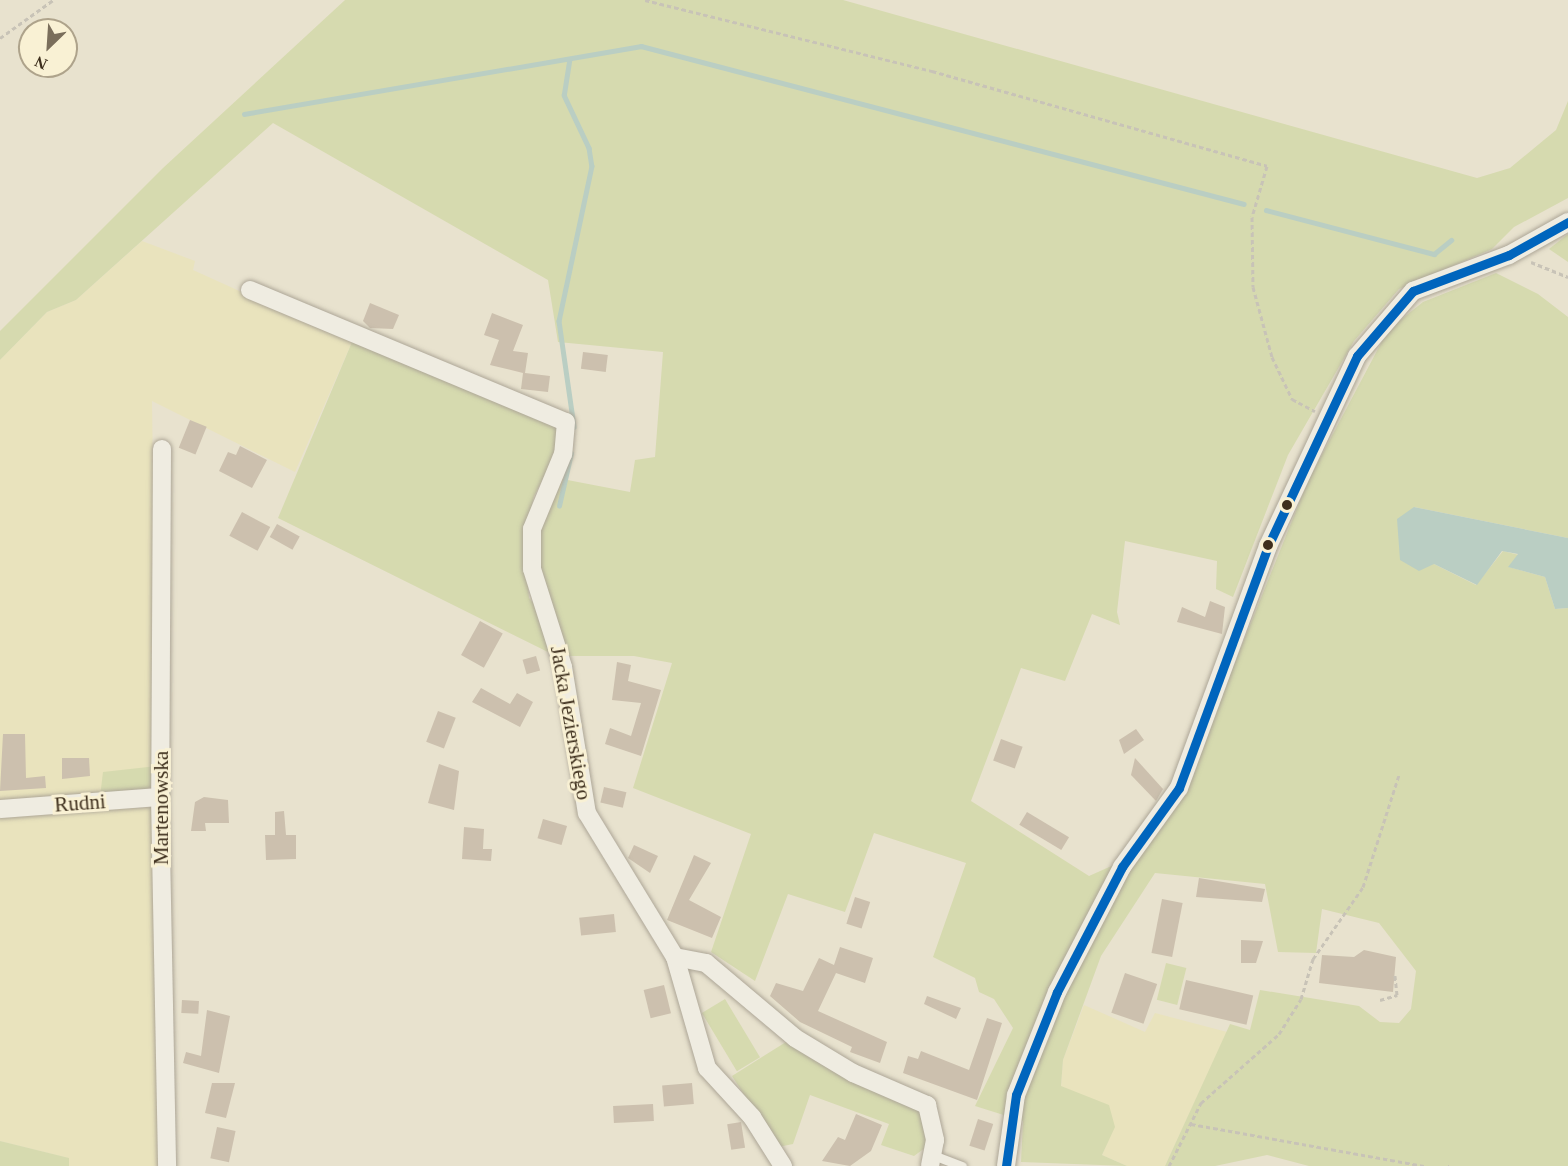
<!DOCTYPE html>
<html>
<head>
<meta charset="utf-8">
<style>
  body { margin:0 }
  #map { position:relative; width:1568px; height:1166px; overflow:hidden; background:#e8e2ce; font-family:"Times New Roman",serif }
  div>[style] { position:absolute }
  .farmland>* { inset:0; background:#e9e3bd }
  .green>* { inset:0; background:#d6daaf; transform-origin:0 0 }
  .water>* { inset:0; background:#bacec3 }
  .stream>* { height:4.5px; margin:-2.25px; padding:0 2.25px; transform-origin:2.25px; border-radius:2.25px; background:#bacec3 }
  .building>* { inset:0; background:#ccc0ae; transform-origin:0 0 }
  .path>* { height:3px; margin-top:-1.5px; transform-origin:0; background:repeating-linear-gradient(90deg,#c8c3b7 0 4.5px,transparent 0 7.5px) }
  .roads { filter:drop-shadow(0 0 2px #ada697) drop-shadow(0 0 2px #ada697) }
  .lane>* { height:9px; margin:-4.5px; padding:0 4.5px; transform-origin:4.5px; border-radius:4.5px; background:#efece1 }
  .street>* { height:18px; margin:-9px; padding:0 9px; transform-origin:9px; border-radius:9px; background:#efece1 }
  .bus-1>* { height:9px; margin:-4.5px; padding:0 4.5px; transform-origin:4.5px; border-radius:4.5px; background:#0065bd }
  .dots>* { width:16px; height:16px; translate:-50% -50%; box-sizing:border-box; border:3px solid #f9f1d4; border-radius:50% }
  span { translate:-50% -50%; white-space:nowrap; text-align:center; line-height:1.15; -webkit-text-stroke:6px #f9f1d4; paint-order:stroke }
  .street-label { font-size:21px; color:#3e2f1d }
  .north { position:absolute; left:18px; top:18px; width:60px; height:60px; box-sizing:border-box; background:#f9f1d4; border:2px solid #aea38b; border-radius:50%; rotate:205deg; font-size:16px; font-weight:700; line-height:24px; text-align:center; color:#3e2f1d }
  .north::after { content:''; display:block; margin:auto; width:21px; height:27px; background:#7a6e5b; clip-path:polygon(50% 0,100% 100%,50% 72%,0 100%) }
</style>
</head>
<body>
<div id="map">
  <div class="farmland">
    <i style="clip-path:polygon(142px 241px,195px 261px,193px 270px,352px 342px,295px 472px,152px 401px,157px 766px,100px 797px,0 803px,0 360px,47px 312px,76px 300px)"></i>
    <i style="clip-path:polygon(155px 805px,161px 1166px,69px 1166px,68px 1158px,0 1141px,0 816px)"></i>
    <i style="clip-path:polygon(1084px 1005px,1145px 1032px,1155px 1013px,1227px 1032px,1165px 1166px,1127px 1166px,1102px 1155px,1114px 1127px,1061px 1087px,1063px 1060px)"></i>
  </div>
  <div class="green">
    <i style="clip-path:polygon(345px 0,843px 0,1477px 178px,1510px 168px,1556px 130px,1568px 101px,1568px 198px,1514px 227px,1492px 249px,1399px 289px,1354px 341px,1288px 455px,1233px 597px,1216px 589px,1217px 561px,1125px 541px,1117px 612px,1120px 625px,1092px 614px,1065px 681px,1021px 668px,971px 801px,1089px 876px,1116px 864px,1189px 777px,1308px 481px,1388px 330px,1423px 302px,1496px 273px,1538px 294px,1568px 317px,1568px 538px,1414px 507px,1434px 564px,1476px 585px,1503px 551px,1519px 555px,1509px 567px,1545px 577px,1555px 609px,1568px 608px,1568px 1166px,1309px 1166px,1267px 1155px,1215px 1166px,1165px 1166px,1230px 1024px,1250px 1030px,1260px 990px,1359px 1006px,1380px 1022px,1399px 1023px,1411px 1009px,1416px 971px,1379px 923px,1322px 909px,1316px 953px,1278px 952px,1265px 884px,1155px 873px,1101px 956px,1063px 1060px,1061px 1086px,1109px 1105px,1115px 1127px,1102px 1155px,1127px 1166px,1021px 1162px,1023px 1121px,975px 1106px,1013px 1028px,994px 999px,979px 992px,975px 978px,933px 957px,966px 863px,874px 833px,845px 912px,788px 894px,755px 981px,711px 952px,751px 834px,633px 788px,672px 663px,634px 656px,556px 656px,278px 518px,352px 342px,561px 423px,557px 452px,534px 496px,524px 538px,529px 598px,540px 611px,544px 598px,536px 529px,557px 478px,630px 492px,635px 460px,655px 457px,663px 352px,558px 342px,548px 280px,273px 123px,76px 300px,47px 312px,0 360px,0 331px,163px 168px)"></i>
    <i style="clip-path:polygon(1568px 234px,1568px 262px,1549px 249px)"></i>
    <i style="clip-path:polygon(157px 766px,157px 789px,100px 797px,103px 772px)"></i>
    <i style="left:1166px;top:963px;width:21px;height:38px;rotate:14deg"></i>
    <i style="left:725px;top:999px;width:68px;height:27px;rotate:59deg"></i>
    <i style="clip-path:polygon(786px 1042px,920px 1106px,929px 1145px,914px 1156px,881px 1145px,889px 1124px,810px 1095px,793px 1144px,778px 1147px,732px 1076px)"></i>
    <i style="clip-path:polygon(0 1141px,69px 1158px,69px 1166px,0 1166px)"></i>
  </div>
  <div class="water">
    <i style="clip-path:polygon(1414px 507px,1568px 538px,1568px 608px,1555px 609px,1545px 577px,1508px 567px,1518px 554px,1502px 551px,1477px 585px,1434px 564px,1419px 571px,1400px 560px,1397px 519px)"></i>
  </div>
  <div class="stream">
    <i style="left:570px;top:59px;width:36px;rotate:99deg"></i>
    <i style="left:564px;top:95px;width:59px;rotate:64.7deg"></i>
    <i style="left:589px;top:148px;width:18px;rotate:81deg"></i>
    <i style="left:592px;top:166px;width:158px;rotate:102deg"></i>
    <i style="left:559px;top:321px;width:107px;rotate:81.9deg"></i>
    <i style="left:244px;top:114px;width:403px;rotate:-9.7deg"></i>
    <i style="left:641px;top:46px;width:623px;rotate:14.68deg"></i>
    <i style="left:1266px;top:210px;width:174px;rotate:14.7deg"></i>
    <i style="left:1434px;top:254px;width:22px;rotate:-39deg"></i>
    <i style="left:559px;top:506px;width:54px;rotate:-77.2deg"></i>
  </div>
  <div class="building">
    <i style="clip-path:polygon(370px 303px,399px 315px,393px 329px,370px 328px,363px 321px)"></i>
    <i style="clip-path:polygon(492px 313px,523px 325px,513px 351px,528px 353px,525px 373px,550px 376px,548px 392px,521px 389px,523px 373px,490px 365px,499px 340px,484px 335px)"></i>
    <i style="left:583px;top:352px;width:25px;height:17px;rotate:7deg"></i>
    <i style="left:190px;top:420px;width:18px;height:30px;rotate:22deg"></i>
    <i style="clip-path:polygon(240px 446px,267px 460px,252px 488px,219px 471px,228px 452px,236px 455px)"></i>
    <i style="left:242px;top:512px;width:32px;height:27px;rotate:28deg"></i>
    <i style="left:277px;top:524px;width:26px;height:15px;rotate:29deg"></i>
    <i style="clip-path:polygon(1210px 601px,1225px 607px,1222px 634px,1177px 622px,1182px 607px,1205px 617px)"></i>
    <i style="left:480px;top:621px;width:26px;height:39px;rotate:29deg"></i>
    <i style="left:536px;top:656px;width:15px;height:14px;rotate:74deg"></i>
    <i style="clip-path:polygon(617px 662px,631px 665px,628px 681px,661px 690px,641px 756px,605px 744px,610px 728px,631px 736px,641px 703px,612px 700px)"></i>
    <i style="clip-path:polygon(481px 688px,510px 704px,517px 693px,533px 702px,520px 727px,472px 702px)"></i>
    <i style="left:438px;top:711px;width:19px;height:33px;rotate:21deg"></i>
    <i style="clip-path:polygon(1136px 729px,1144px 740px,1124px 754px,1119px 740px)"></i>
    <i style="clip-path:polygon(3px 734px,25px 734px,26px 778px,45px 776px,46px 788px,0 791px)"></i>
    <i style="left:1001px;top:739px;width:23px;height:23px;rotate:20deg"></i>
    <i style="clip-path:polygon(62px 758px,89px 758px,90px 776px,62px 779px)"></i>
    <i style="clip-path:polygon(1135px 758px,1163px 789px,1156px 801px,1131px 775px)"></i>
    <i style="clip-path:polygon(439px 764px,459px 771px,454px 810px,428px 803px)"></i>
    <i style="left:604px;top:787px;width:23px;height:16px;rotate:13deg"></i>
    <i style="clip-path:polygon(204px 797px,228px 800px,229px 823px,205px 823px,206px 831px,191px 831px,195px 802px)"></i>
    <i style="clip-path:polygon(284px 811px,286px 835px,296px 835px,296px 859px,266px 860px,265px 835px,275px 835px,275px 812px)"></i>
    <i style="left:1027px;top:812px;width:49px;height:15px;rotate:31deg"></i>
    <i style="left:543px;top:819px;width:25px;height:20px;rotate:16deg"></i>
    <i style="clip-path:polygon(464px 827px,484px 829px,483px 849px,492px 849px,491px 861px,462px 859px)"></i>
    <i style="clip-path:polygon(634px 845px,658px 856px,650px 873px,628px 858px)"></i>
    <i style="clip-path:polygon(694px 855px,711px 863px,689px 900px,721px 917px,712px 938px,667px 920px)"></i>
    <i style="clip-path:polygon(1199px 878px,1265px 889px,1262px 902px,1196px 897px)"></i>
    <i style="left:855px;top:897px;width:16px;height:28px;rotate:18deg"></i>
    <i style="left:1162px;top:899px;width:21px;height:55px;rotate:11deg"></i>
    <i style="left:614px;top:914px;width:18px;height:35px;rotate:84deg"></i>
    <i style="clip-path:polygon(1241px 940px,1263px 941px,1256px 963px,1241px 963px)"></i>
    <i style="clip-path:polygon(840px 947px,873px 958px,865px 983px,836px 973px,818px 1011px,887px 1042px,880px 1063px,850px 1052px,852px 1047px,800px 1022px,770px 996px,776px 983px,803px 991px,819px 958px,834px 965px)"></i>
    <i style="clip-path:polygon(1364px 950px,1396px 957px,1393px 992px,1319px 983px,1322px 955px,1354px 957px)"></i>
    <i style="left:1125px;top:973px;width:34px;height:42px;rotate:19deg"></i>
    <i style="left:1186px;top:980px;width:69px;height:30px;rotate:13deg"></i>
    <i style="left:664px;top:985px;width:29px;height:21px;rotate:76deg"></i>
    <i style="clip-path:polygon(927px 996px,961px 1008px,956px 1019px,924px 1004px)"></i>
    <i style="left:182px;top:1000px;width:17px;height:13px;rotate:3deg"></i>
    <i style="clip-path:polygon(207px 1010px,230px 1016px,219px 1073px,183px 1063px,186px 1052px,201px 1056px)"></i>
    <i style="clip-path:polygon(987px 1018px,1002px 1023px,977px 1100px,903px 1073px,908px 1056px,918px 1059px,921px 1051px,969px 1070px)"></i>
    <i style="clip-path:polygon(212px 1083px,235px 1083px,226px 1118px,205px 1113px)"></i>
    <i style="left:692px;top:1083px;width:21px;height:30px;rotate:85deg"></i>
    <i style="left:653px;top:1104px;width:17px;height:40px;rotate:87deg"></i>
    <i style="clip-path:polygon(856px 1114px,882px 1125px,871px 1151px,850px 1166px,822px 1161px,838px 1137px,845px 1140px)"></i>
    <i style="left:978px;top:1119px;width:16px;height:28px;rotate:18deg"></i>
    <i style="left:741px;top:1122px;width:26px;height:14px;rotate:81deg"></i>
    <i style="left:217px;top:1127px;width:19px;height:32px;rotate:12deg"></i>
  </div>
  <div class="path">
    <i style="left:645px;top:0;width:296px;rotate:13.9deg"></i>
    <i style="left:932px;top:71px;width:348px;rotate:15.8deg"></i>
    <i style="left:1267px;top:166px;width:53px;rotate:106.4deg"></i>
    <i style="left:1252px;top:217px;width:70px;rotate:89.2deg"></i>
    <i style="left:1253px;top:287px;width:73px;rotate:74.8deg"></i>
    <i style="left:1272px;top:357px;width:47px;rotate:64.5deg"></i>
    <i style="left:1292px;top:399px;width:26px;rotate:28deg"></i>
    <i style="left:0;top:38px;width:65px;rotate:-35.6deg"></i>
    <i style="left:1531px;top:262px;width:40px;rotate:22deg"></i>
    <i style="left:1380px;top:1000px;width:18px;rotate:-16deg"></i>
    <i style="left:1397px;top:995px;width:20px;rotate:-96deg"></i>
    <i style="left:1191px;top:1124px;width:238px;rotate:10.2deg"></i>
    <i style="left:1169px;top:1166px;width:71px;rotate:-63.1deg"></i>
    <i style="left:1201px;top:1103px;width:104px;rotate:-41.5deg"></i>
    <i style="left:1279px;top:1034px;width:41px;rotate:-57.8deg"></i>
    <i style="left:1301px;top:999px;width:42px;rotate:-73.3deg"></i>
    <i style="left:1313px;top:959px;width:88px;rotate:-55.2deg"></i>
    <i style="left:1363px;top:887px;width:118px;rotate:-72.2deg"></i>
    <i style="left:1448px;top:1166px;width:1px"></i>
  </div>
  <div class="roads">
    <div class="lane">
      <i style="left:933px;top:1155px;width:31px;rotate:21deg"></i>
    </div>
    <div class="street">
      <i style="left:250px;top:290px;width:342px;rotate:22.7deg"></i>
      <i style="left:566px;top:422px;width:32px;rotate:95deg"></i>
      <i style="left:563px;top:454px;width:81px;rotate:112.5deg"></i>
      <i style="left:532px;top:529px;width:40px;rotate:90deg"></i>
      <i style="left:532px;top:569px;width:103px;rotate:72.4deg"></i>
      <i style="left:563px;top:667px;width:148px;rotate:80.7deg"></i>
      <i style="left:587px;top:813px;width:169px;rotate:58.6deg"></i>
      <i style="left:675px;top:957px;width:116px;rotate:73.9deg"></i>
      <i style="left:707px;top:1068px;width:67px;rotate:47.4deg"></i>
      <i style="left:752px;top:1117px;width:58px;rotate:57.7deg"></i>
      <i style="left:162px;top:449px;width:348px;rotate:90.3deg"></i>
      <i style="left:160px;top:797px;width:369px;rotate:88.9deg"></i>
      <i style="left:0;top:809px;width:160px;rotate:-4.3deg"></i>
      <i style="left:675px;top:957px;width:32px;rotate:11deg"></i>
      <i style="left:706px;top:963px;width:116px;rotate:40.1deg"></i>
      <i style="left:795px;top:1038px;width:68px;rotate:31.1deg"></i>
      <i style="left:853px;top:1073px;width:81px;rotate:23.4deg"></i>
      <i style="left:927px;top:1105px;width:36px;rotate:77deg"></i>
      <i style="left:935px;top:1140px;width:26px;rotate:101deg"></i>
      <i style="left:1006px;top:1166px;width:72px;rotate:-82deg"></i>
      <i style="left:1016px;top:1095px;width:111px;rotate:-68.3deg"></i>
      <i style="left:1057px;top:992px;width:141px;rotate:-62.5deg"></i>
      <i style="left:1122px;top:867px;width:97px;rotate:-54.2deg"></i>
      <i style="left:1179px;top:788px;width:258px;rotate:-69.8deg"></i>
      <i style="left:1268px;top:546px;width:210px;rotate:-64.9deg"></i>
      <i style="left:1357px;top:356px;width:86px;rotate:-49.3deg"></i>
      <i style="left:1413px;top:291px;width:103px;rotate:-20.6deg"></i>
      <i style="left:1509px;top:255px;width:68px;rotate:-29.2deg"></i>
    </div>
  </div>
  <div class="bus-1">
    <i style="left:1006px;top:1166px;width:72px;rotate:-82deg"></i>
    <i style="left:1016px;top:1095px;width:111px;rotate:-68.3deg"></i>
    <i style="left:1057px;top:992px;width:141px;rotate:-62.5deg"></i>
    <i style="left:1122px;top:867px;width:97px;rotate:-54.2deg"></i>
    <i style="left:1179px;top:788px;width:258px;rotate:-69.8deg"></i>
    <i style="left:1268px;top:546px;width:210px;rotate:-64.9deg"></i>
    <i style="left:1357px;top:356px;width:86px;rotate:-49.3deg"></i>
    <i style="left:1413px;top:291px;width:103px;rotate:-20.6deg"></i>
    <i style="left:1509px;top:255px;width:68px;rotate:-29.2deg"></i>
  </div>
  <div class="dots">
    <i style="left:1287px;top:505px;background:#3e2f1d"></i>
    <i style="left:1268px;top:545px;background:#3e2f1d"></i>
  </div>
  <div class="street-label">
    <span style="left:571px;top:723px;rotate:80deg">Jacka Jezierskiego</span>
    <span style="left:80px;top:803px;rotate:-4deg">Rudni</span>
    <span style="left:161px;top:808px;rotate:-90deg">Martenowska</span>
  </div>
  <div class="north">N</div>
</div>
</body>
</html>
